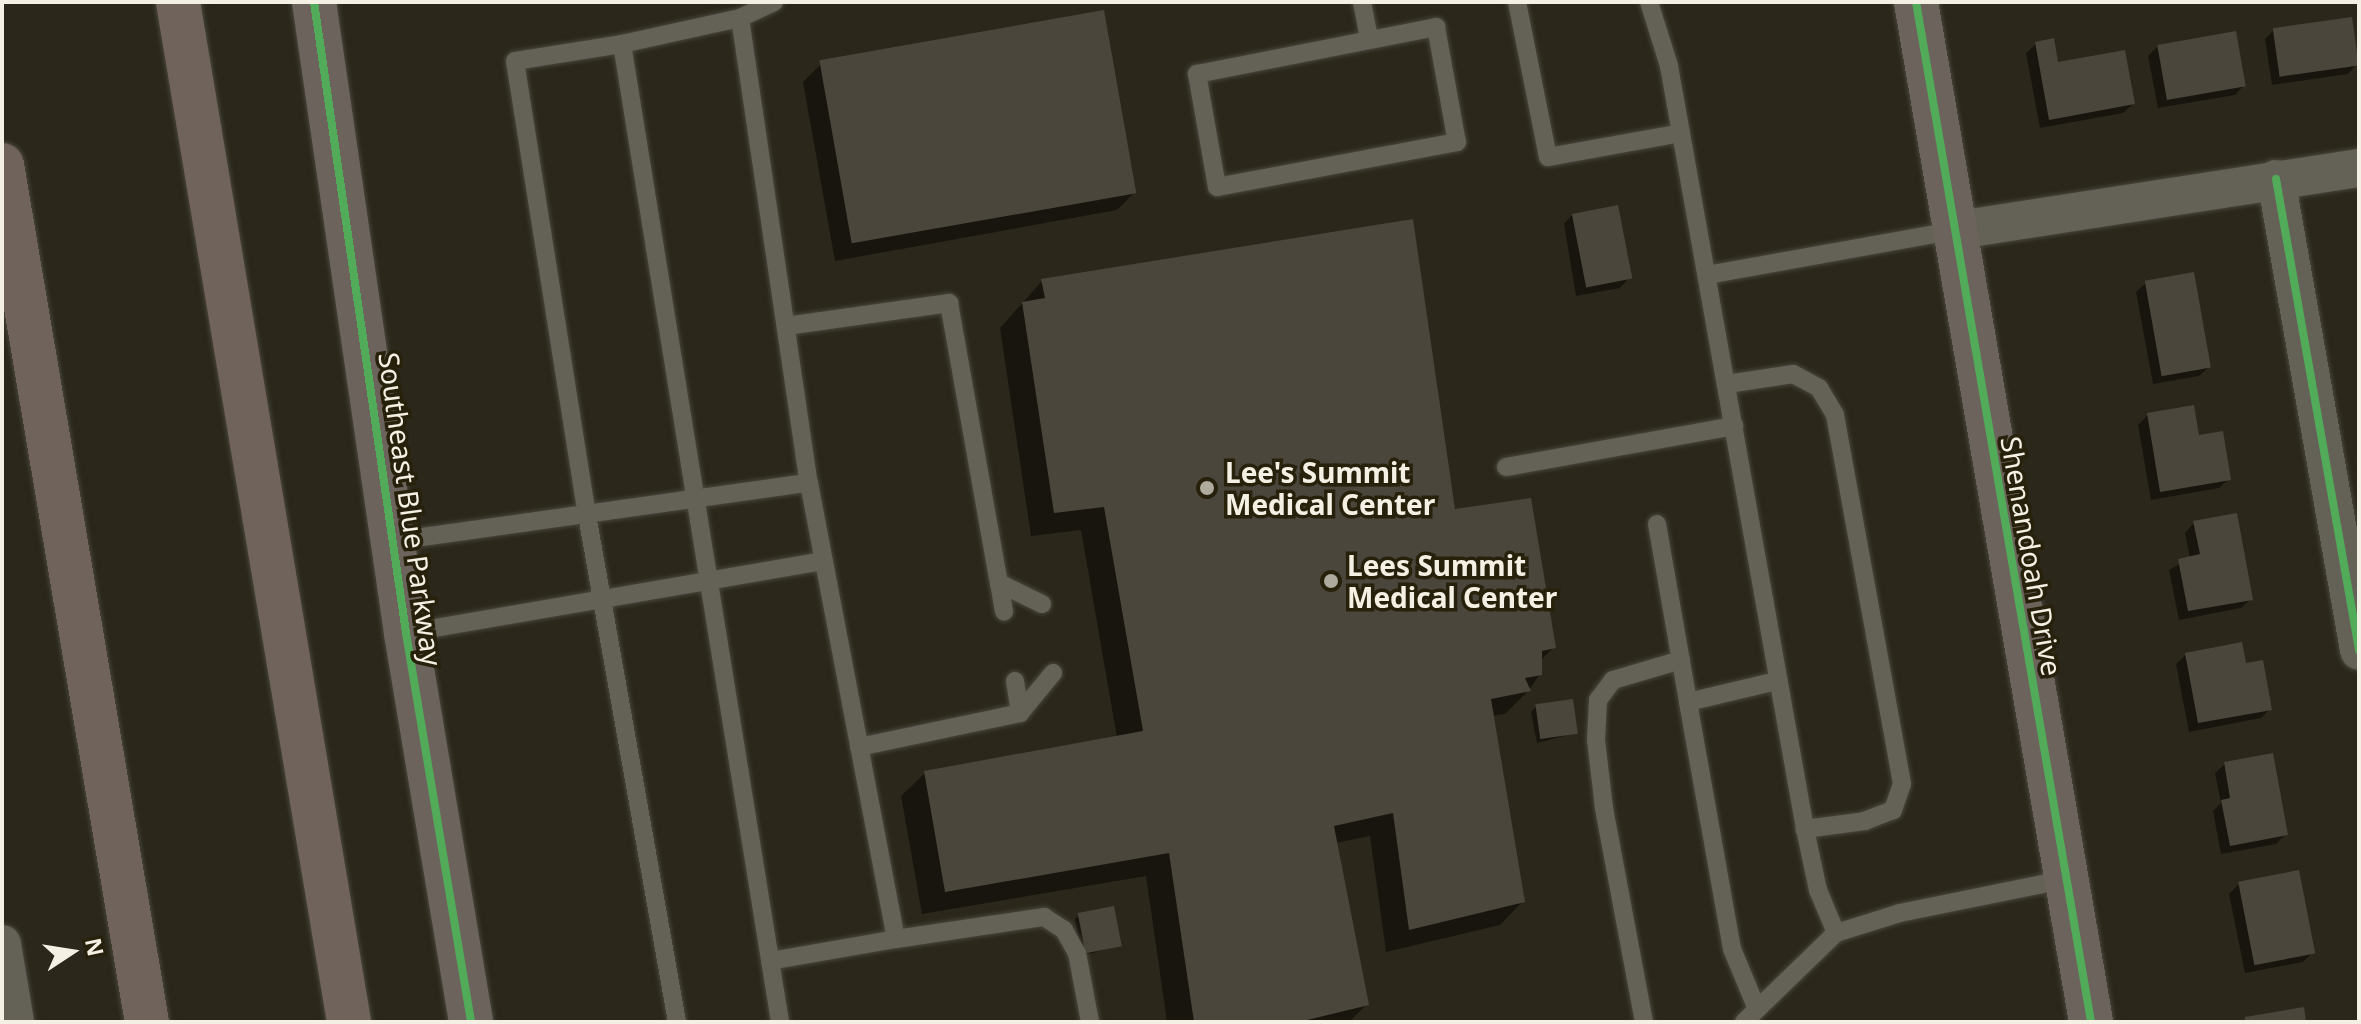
<!DOCTYPE html>
<html>
<head>
<meta charset="utf-8">
<style>
  body { margin:0 }
  #map { position:relative; width:2361px; height:1024px; overflow:hidden; background:#2b281b; font-family:"Noto Sans",sans-serif }
  div>[style] { position:absolute }
  .shadow>* { inset:0; background:#0007 }
  .building>* { inset:0; background:#4b463c; transform-origin:0 0 }
  .roads { filter:drop-shadow(0 0 2px #48453b) drop-shadow(0 0 2px #48453b) }
  .lane>* { height:18px; margin:-9px; padding:0 9px; transform-origin:9px; border-radius:9px; background:#646157 }
  .street>* { height:38px; margin:-19px; padding:0 19px; transform-origin:19px; border-radius:19px; background:#646157 }
  .secondary>* { height:44px; margin:-22px; padding:0 22px; transform-origin:22px; border-radius:22px; background:#6c645c }
  .highway>* { height:44px; margin:-22px; padding:0 22px; transform-origin:22px; border-radius:22px; background:#70635b }
  .cycleway>* { height:8px; margin:-4px; padding:0 4px; transform-origin:4px; border-radius:4px; background:#51ab58 }
  .dots>* { width:22px; height:22px; translate:-50% -50%; box-sizing:border-box; border:4px solid #27210c; border-radius:50% }
  span { translate:-50% -50%; white-space:nowrap; text-align:center; line-height:1.15; -webkit-text-stroke:7px #27210c; paint-order:stroke }
  .poi-label { font-size:28px; color:#f4f0e3; font-weight:700 }
  .left { translate:0 -50%; text-align:left }
  .street-label { font-size:28px; color:#f4f0e3 }
  .frame { position:absolute; inset:0; border:4px solid #f4f0e3; pointer-events:none }
  .north { position:absolute; left:32px; top:912px; width:80px; height:80px; -webkit-text-stroke:6px #27210c; paint-order:stroke; rotate:78deg; font-size:22px; font-weight:700; line-height:32px; text-align:center; color:#f4f0e3 }
  .north::after { content:''; display:block; margin:auto; width:28px; height:36px; background:#f4f0e3; clip-path:polygon(50% 0,100% 100%,50% 72%,0 100%) }
</style>
</head>
<body>
<div id="map">
  <div class="shadow">
    <i style="clip-path:polygon(2274px 30px,2357px 64px,2348px 74px,2272px 85px,2265px 39px)"></i>
    <i style="clip-path:polygon(2036px 44px,2056px 64px,2133px 104px,2123px 113px,2040px 128px,2026px 53px)"></i>
    <i style="clip-path:polygon(2158px 46px,2244px 85px,2235px 95px,2158px 108px,2148px 56px)"></i>
    <i style="clip-path:polygon(821px 64px,1135px 192px,1117px 210px,835px 261px,803px 82px)"></i>
    <i style="clip-path:polygon(1573px 214px,1629px 278px,1620px 288px,1576px 296px,1564px 224px)"></i>
    <i style="clip-path:polygon(1042px 281px,1454px 512px,1554px 647px,1540px 661px,1540px 674px,1529px 690px,1505px 714px,1492px 716px,1523px 901px,1500px 925px,1386px 952px,1370px 836px,1335px 843px,1367px 1004px,1349px 1022px,1167px 1022px,1146px 876px,922px 914px,901px 796px,925px 773px,1117px 738px,1081px 530px,1031px 536px,1000px 328px)"></i>
    <i style="clip-path:polygon(2146px 283px,2209px 367px,2199px 376px,2153px 384px,2136px 292px)"></i>
    <i style="clip-path:polygon(2148px 415px,2198px 437px,2229px 479px,2219px 488px,2151px 500px,2138px 425px)"></i>
    <i style="clip-path:polygon(2194px 523px,2251px 599px,2241px 608px,2179px 620px,2169px 570px,2190px 558px,2185px 533px)"></i>
    <i style="clip-path:polygon(2186px 655px,2244px 665px,2270px 709px,2261px 718px,2189px 732px,2176px 664px)"></i>
    <i style="clip-path:polygon(1536px 707px,1576px 733px,1537px 743px,1531px 712px)"></i>
    <i style="clip-path:polygon(2225px 764px,2285px 835px,2276px 844px,2221px 854px,2213px 811px,2221px 803px,2215px 773px)"></i>
    <i style="clip-path:polygon(2239px 884px,2313px 952px,2303px 962px,2245px 973px,2229px 894px)"></i>
    <i style="clip-path:polygon(1079px 915px,1120px 945px,1082px 956px,1075px 919px)"></i>
  </div>
  <div class="building">
    <i style="left:1104px;top:10px;width:186px;height:289px;rotate:80deg"></i>
    <i style="left:2352px;top:17px;width:49px;height:80px;rotate:82deg"></i>
    <i style="left:2236px;top:31px;width:56px;height:80px;rotate:80deg"></i>
    <i style="clip-path:polygon(2054px 38px,2058px 62px,2125px 50px,2135px 104px,2049px 120px,2035px 42px)"></i>
    <i style="left:1618px;top:205px;width:75px;height:47px;rotate:79deg"></i>
    <i style="clip-path:polygon(1413px 219px,1455px 509px,1531px 498px,1556px 648px,1542px 651px,1542px 675px,1525px 678px,1531px 691px,1491px 699px,1525px 902px,1409px 930px,1393px 813px,1334px 826px,1369px 1005px,1299px 1022px,1194px 1022px,1169px 853px,945px 892px,924px 771px,1143px 731px,1104px 507px,1054px 513px,1022px 302px,1045px 298px,1041px 279px)"></i>
    <i style="left:2194px;top:272px;width:97px;height:50px;rotate:80deg"></i>
    <i style="clip-path:polygon(2194px 405px,2199px 435px,2223px 431px,2231px 480px,2160px 492px,2147px 413px)"></i>
    <i style="clip-path:polygon(2237px 513px,2253px 600px,2188px 611px,2178px 559px,2200px 554px,2193px 521px)"></i>
    <i style="clip-path:polygon(2242px 642px,2246px 663px,2263px 660px,2272px 710px,2198px 723px,2185px 653px)"></i>
    <i style="left:1573px;top:699px;width:35px;height:38px;rotate:82deg"></i>
    <i style="clip-path:polygon(2273px 753px,2288px 835px,2230px 846px,2221px 800px,2230px 798px,2224px 762px)"></i>
    <i style="left:2299px;top:870px;width:85px;height:62px;rotate:79deg"></i>
    <i style="left:1114px;top:906px;width:41px;height:37px;rotate:79deg"></i>
    <i style="clip-path:polygon(2304px 1007px,2306px 1022px,2245px 1022px,2245px 1017px)"></i>
  </div>
  <div class="roads">
    <div class="lane">
      <i style="left:774px;top:2px;width:38px;rotate:155deg"></i>
      <i style="left:740px;top:18px;width:121px;rotate:167.6deg"></i>
      <i style="left:622px;top:44px;width:991px;rotate:80.82deg"></i>
      <i style="left:1362px;top:2px;width:38px;rotate:79deg"></i>
      <i style="left:1517px;top:2px;width:158px;rotate:78.7deg"></i>
      <i style="left:1548px;top:157px;width:135px;rotate:-10.2deg"></i>
      <i style="left:1649px;top:2px;width:67px;rotate:72.6deg"></i>
      <i style="left:1669px;top:66px;width:775px;rotate:79.89deg"></i>
      <i style="left:1805px;top:829px;width:62px;rotate:78deg"></i>
      <i style="left:1818px;top:890px;width:47px;rotate:67.3deg"></i>
      <i style="left:740px;top:18px;width:470px;rotate:81.6deg"></i>
      <i style="left:809px;top:483px;width:464px;rotate:79.2deg"></i>
      <i style="left:896px;top:939px;width:128px;rotate:170.1deg"></i>
      <i style="left:1436px;top:27px;width:117px;rotate:79.7deg"></i>
      <i style="left:1457px;top:142px;width:244px;rotate:169.4deg"></i>
      <i style="left:1217px;top:187px;width:115px;rotate:-100deg"></i>
      <i style="left:1197px;top:74px;width:244px;rotate:-11.1deg"></i>
      <i style="left:622px;top:44px;width:108px;rotate:171deg"></i>
      <i style="left:515px;top:61px;width:460px;rotate:81deg"></i>
      <i style="left:587px;top:515px;width:515px;rotate:79.93deg"></i>
      <i style="left:1707px;top:275px;width:248px;rotate:-10.2deg"></i>
      <i style="left:786px;top:326px;width:165px;rotate:-8deg"></i>
      <i style="left:949px;top:303px;width:284px;rotate:79.9deg"></i>
      <i style="left:999px;top:583px;width:48px;rotate:26deg"></i>
      <i style="left:1727px;top:384px;width:67px;rotate:-8.6deg"></i>
      <i style="left:1793px;top:374px;width:30px;rotate:28deg"></i>
      <i style="left:1819px;top:388px;width:31px;rotate:59deg"></i>
      <i style="left:1835px;top:415px;width:375px;rotate:79.7deg"></i>
      <i style="left:1902px;top:784px;width:28px;rotate:109deg"></i>
      <i style="left:1893px;top:810px;width:30px;rotate:159deg"></i>
      <i style="left:1865px;top:821px;width:61px;rotate:172.4deg"></i>
      <i style="left:1506px;top:467px;width:232px;rotate:-10.2deg"></i>
      <i style="left:1657px;top:524px;width:181px;rotate:80.1deg"></i>
      <i style="left:394px;top:541px;width:419px;rotate:-8deg"></i>
      <i style="left:999px;top:583px;width:29px;rotate:80deg"></i>
      <i style="left:406px;top:633px;width:424px;rotate:-9.8deg"></i>
      <i style="left:1015px;top:681px;width:32px;rotate:81deg"></i>
      <i style="left:859px;top:747px;width:165px;rotate:-11.9deg"></i>
      <i style="left:1020px;top:713px;width:52px;rotate:-50.5deg"></i>
      <i style="left:896px;top:939px;width:150px;rotate:-8.5deg"></i>
      <i style="left:1044px;top:917px;width:24px;rotate:33deg"></i>
      <i style="left:1064px;top:930px;width:26px;rotate:61deg"></i>
      <i style="left:1077px;top:953px;width:70px;rotate:79.3deg"></i>
      <i style="left:1757px;top:1009px;width:65px;rotate:-112.6deg"></i>
      <i style="left:1732px;top:949px;width:251px;rotate:-100.1deg"></i>
      <i style="left:1688px;top:702px;width:90px;rotate:-13.4deg"></i>
      <i style="left:1644px;top:1022px;width:218px;rotate:-100.6deg"></i>
      <i style="left:1604px;top:808px;width:68px;rotate:-96.7deg"></i>
      <i style="left:1596px;top:740px;width:40px;rotate:-87.1deg"></i>
      <i style="left:1598px;top:700px;width:25px;rotate:-53deg"></i>
      <i style="left:1613px;top:680px;width:71px;rotate:-16.4deg"></i>
      <i style="left:1744px;top:1022px;width:128px;rotate:-44.1deg"></i>
      <i style="left:1836px;top:933px;width:67px;rotate:-17.4deg"></i>
      <i style="left:1900px;top:913px;width:170px;rotate:-11.5deg"></i>
    </div>
    <div class="street">
      <i style="left:2276px;top:179px;width:479px;rotate:80deg"></i>
      <i style="left:1951px;top:231px;width:413px;rotate:-8.8deg"></i>
      <i style="left:2px;top:944px;width:79px;rotate:80.5deg"></i>
    </div>
    <div class="secondary">
      <i style="left:314px;top:2px;width:638px;rotate:81.7deg"></i>
      <i style="left:406px;top:633px;width:394px;rotate:80.5deg"></i>
      <i style="left:1916px;top:2px;width:1035px;rotate:80.26deg"></i>
    </div>
    <div class="highway">
      <i style="left:178px;top:2px;width:1034px;rotate:80.48deg"></i>
      <i style="left:2px;top:165px;width:869px;rotate:80.4deg"></i>
    </div>
  </div>
  <div class="cycleway">
    <i style="left:314px;top:2px;width:638px;rotate:81.7deg"></i>
    <i style="left:406px;top:633px;width:394px;rotate:80.5deg"></i>
    <i style="left:1916px;top:2px;width:1035px;rotate:80.26deg"></i>
    <i style="left:2276px;top:179px;width:479px;rotate:80deg"></i>
  </div>
  <div class="dots">
    <i style="left:1207px;top:488px;background:#aeaa9d"></i>
    <i style="left:1331px;top:581px;background:#aeaa9d"></i>
  </div>
  <div class="poi-label">
    <span class="left" style="left:1225px;top:488px">Lee's Summit<br>Medical Center</span>
    <span class="left" style="left:1347px;top:581px">Lees Summit<br>Medical Center</span>
  </div>
  <div class="street-label">
    <span style="left:411px;top:509px;rotate:82deg">Southeast Blue Parkway</span>
    <span style="left:2032px;top:556px;rotate:80deg">Shenandoah Drive</span>
  </div>
  <div class="frame"></div>
  <div class="north">N</div>
</div>
</body>
</html>
